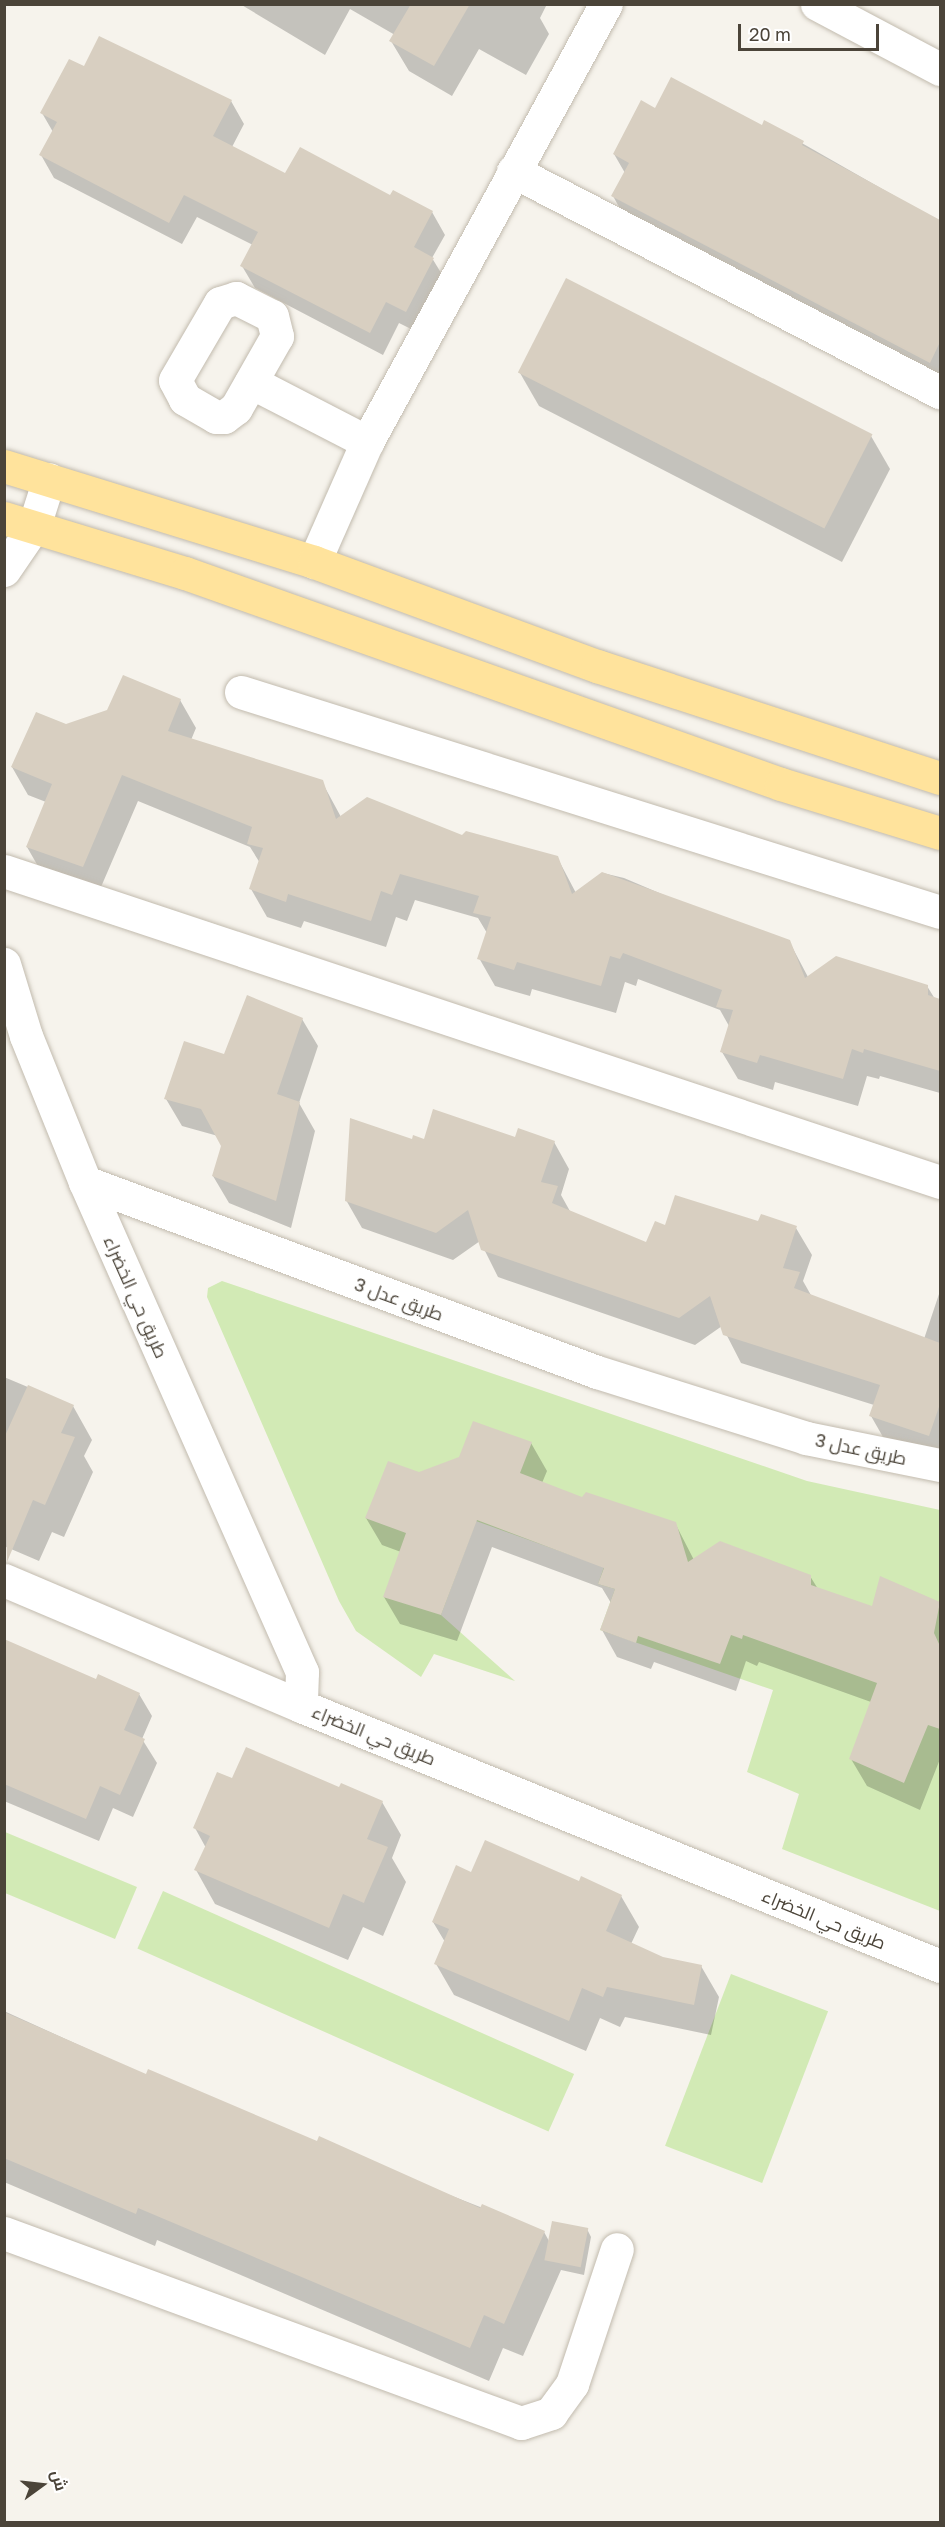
<!DOCTYPE html>
<html>
<head>
<meta charset="utf-8">
<style>
  body { margin:0 }
  #map { position:relative; width:945px; height:2527px; overflow:hidden; background:#f6f3ec; font-family:"Golos Text",Cairo,sans-serif }
  div>[style] { position:absolute }
  .green>* { inset:0; background:#d2eab5; transform-origin:0 0 }
  .shadow>* { inset:0; background:#0003 }
  .building>* { inset:0; background:#d8cfc1; transform-origin:0 0 }
  .roads { filter:drop-shadow(0 0 2px #c2bbae) drop-shadow(0 0 2px #c2bbae) }
  .minor>* { height:33px; margin:-16.5px; padding:0 16.5px; transform-origin:16.5px; border-radius:16.5px; background:#fff }
  .major>* { height:33px; margin:-16.5px; padding:0 16.5px; transform-origin:16.5px; border-radius:16.5px; background:#ffe39c }
  span { translate:-50% -50%; white-space:nowrap; text-align:center; line-height:1.15; -webkit-text-stroke:5px #fff; paint-order:stroke }
  .street-label { font-size:18px; color:#4b4439 }
  .frame { position:absolute; inset:0; border:6px solid #4b4439; pointer-events:none }
  .north { position:absolute; left:12px; top:2455px; width:60px; height:60px; -webkit-text-stroke:4px #fff; paint-order:stroke; rotate:75deg; font-size:16px; font-weight:700; line-height:24px; text-align:center; color:#4b4439 }
  .north::after { content:''; display:block; margin:auto; width:21px; height:27px; background:#4b4439; clip-path:polygon(50% 0,100% 100%,50% 72%,0 100%) }
  .scale { position:absolute; left:738px; top:24px; width:141px; height:27px; box-sizing:border-box; border:3px solid #4b4439; border-top:0; padding-left:8px; font-size:18px; line-height:21px; white-space:nowrap; color:#4b4439; -webkit-text-stroke:4px #fff; paint-order:stroke }
</style>
</head>
<body>
<div id="map">
  <div class="green">
    <i style="clip-path:polygon(222px 1281px,807px 1481px,940px 1510px,940px 1911px,782px 1849px,799px 1794px,747px 1772px,773px 1690px,600px 1630px,615px 1589px,598px 1584px,604px 1567px,476px 1521px,441px 1615px,515px 1681px,434px 1654px,421px 1677px,356px 1631px,339px 1601px,207px 1297px,208px 1288px)"></i>
    <i style="clip-path:polygon(5px 1832px,137px 1887px,115px 1939px,5px 1893px)"></i>
    <i style="left:163px;top:1891px;width:450px;height:63px;rotate:24deg"></i>
    <i style="left:731px;top:1974px;width:104px;height:184px;rotate:21deg"></i>
  </div>
  <div class="shadow">
    <i style="clip-path:polygon(240px 4px,547px 4px,540px 18px,549px 34px,526px 75px,479px 49px,452px 96px,409px 71px,391px 41px,395px 35px,350px 9px,325px 55px)"></i>
    <i style="clip-path:polygon(84px 68px,231px 101px,244px 124px,232px 147px,286px 175px,391px 197px,432px 212px,445px 235px,432px 258px,446px 281px,419px 333px,399px 323px,383px 355px,255px 288px,242px 266px,253px 245px,197px 217px,182px 244px,54px 178px,41px 155px,53px 132px,42px 113px)"></i>
    <i style="clip-path:polygon(656px 110px,762px 127px,765px 122px,940px 222px,940px 389px,630px 227px,613px 196px,625px 173px,614px 154px)"></i>
    <i style="clip-path:polygon(520px 373px,871px 436px,890px 469px,842px 562px,539px 406px)"></i>
    <i style="clip-path:polygon(180px 700px,196px 728px,191px 740px,322px 782px,341px 817px,557px 857px,576px 893px,603px 873px,624px 878px,704px 912px,789px 941px,808px 977px,927px 986px,935px 999px,940px 1000px,940px 1093px,880px 1076px,879px 1079px,867px 1076px,858px 1106px,775px 1082px,773px 1090px,738px 1079px,722px 1052px,729px 1026px,720px 1010px,638px 979px,636px 986px,625px 982px,616px 1013px,532px 989px,530px 996px,495px 986px,479px 958px,487px 933px,478px 918px,415px 900px,407px 921px,396px 917px,386px 947px,304px 921px,301px 928px,267px 917px,251px 889px,260px 863px,250px 847px,138px 801px,98px 894px,43px 875px,27px 847px,46px 802px,28px 795px,12px 767px,66px 726px)"></i>
    <i style="clip-path:polygon(302px 1019px,318px 1046px,299px 1103px,315px 1131px,291px 1228px,229px 1203px,213px 1176px,223px 1146px,218px 1136px,182px 1126px,166px 1099px,225px 1056px)"></i>
    <i style="clip-path:polygon(516px 1138px,554px 1142px,569px 1169px,561px 1195px,571px 1213px,647px 1244px,666px 1226px,759px 1223px,796px 1228px,812px 1255px,803px 1281px,812px 1297px,924px 1339px,940px 1291px,940px 1462px,887px 1444px,871px 1416px,874px 1405px,741px 1363px,722px 1326px,695px 1345px,498px 1277px,480px 1241px,453px 1260px,362px 1228px,346px 1200px,412px 1140px)"></i>
    <i style="clip-path:polygon(4px 1377px,73px 1406px,92px 1440px,84px 1456px,93px 1472px,64px 1537px,52px 1532px,39px 1561px,4px 1546px)"></i>
    <i style="clip-path:polygon(531px 1443px,547px 1471px,542px 1483px,582px 1498px,675px 1523px,694px 1560px,810px 1576px,818px 1589px,873px 1608px,881px 1578px,940px 1604px,940px 1759px,920px 1810px,867px 1786px,851px 1759px,871px 1702px,759px 1662px,757px 1666px,746px 1661px,736px 1691px,654px 1662px,651px 1669px,617px 1657px,602px 1630px,611px 1603px,602px 1588px,492px 1547px,457px 1641px,400px 1624px,384px 1597px,401px 1552px,382px 1545px,366px 1518px,419px 1474px)"></i>
    <i style="clip-path:polygon(4px 1641px,97px 1681px,139px 1694px,152px 1716px,142px 1739px,157px 1763px,133px 1817px,113px 1808px,99px 1841px,4px 1801px)"></i>
    <i style="clip-path:polygon(233px 1780px,340px 1789px,382px 1802px,401px 1835px,392px 1858px,406px 1882px,383px 1936px,363px 1927px,348px 1960px,215px 1904px,196px 1870px,206px 1848px,195px 1828px)"></i>
    <i style="clip-path:polygon(472px 1874px,580px 1883px,621px 1896px,639px 1927px,631px 1944px,662px 1958px,701px 1966px,719px 1997px,711px 2035px,625px 2017px,620px 2027px,600px 2018px,586px 2051px,454px 1995px,436px 1964px,445px 1942px,433px 1922px)"></i>
    <i style="clip-path:polygon(4px 2011px,147px 2076px,544px 2232px,549px 2241px,587px 2229px,591px 2237px,584px 2275px,561px 2270px,523px 2356px,503px 2348px,489px 2381px,236px 2273px,157px 2240px,155px 2246px,4px 2182px)"></i>
  </div>
  <div class="building">
    <i style="clip-path:polygon(411px 4px,470px 4px,434px 66px,389px 41px)"></i>
    <i style="clip-path:polygon(99px 36px,232px 100px,213px 136px,285px 173px,300px 147px,390px 195px,393px 190px,433px 211px,414px 247px,434px 258px,406px 312px,386px 302px,370px 333px,240px 266px,258px 232px,184px 195px,169px 223px,39px 155px,57px 122px,40px 113px,69px 59px,84px 66px)"></i>
    <i style="clip-path:polygon(671px 77px,762px 125px,764px 120px,804px 141px,802px 145px,940px 220px,940px 342px,930px 363px,611px 196px,629px 163px,613px 154px,641px 100px,655px 108px)"></i>
    <i style="left:566px;top:278px;width:344px;height:106px;rotate:27deg"></i>
    <i style="clip-path:polygon(123px 675px,181px 699px,168px 731px,323px 780px,336px 819px,367px 797px,462px 835px,466px 831px,558px 856px,572px 894px,602px 872px,790px 940px,805px 978px,836px 956px,928px 985px,928px 995px,940px 999px,940px 1071px,864px 1049px,863px 1053px,852px 1049px,843px 1079px,760px 1055px,757px 1063px,720px 1052px,733px 1010px,716px 1007px,722px 990px,623px 953px,620px 959px,610px 956px,601px 986px,517px 962px,514px 970px,477px 959px,491px 917px,473px 913px,479px 896px,400px 874px,392px 895px,381px 891px,371px 921px,288px 894px,286px 902px,249px 889px,263px 848px,247px 844px,252px 827px,122px 775px,83px 867px,26px 847px,52px 784px,11px 767px,36px 712px,66px 724px,107px 710px)"></i>
    <i style="clip-path:polygon(247px 995px,303px 1018px,277px 1094px,300px 1102px,276px 1201px,212px 1176px,221px 1146px,201px 1109px,164px 1099px,184px 1041px,224px 1054px)"></i>
    <i style="clip-path:polygon(433px 1109px,515px 1137px,518px 1128px,555px 1141px,541px 1182px,558px 1186px,552px 1203px,646px 1242px,655px 1221px,665px 1225px,675px 1195px,758px 1221px,761px 1214px,797px 1226px,783px 1268px,800px 1272px,794px 1288px,940px 1343px,940px 1404px,929px 1436px,869px 1416px,880px 1385px,723px 1335px,710px 1296px,679px 1318px,481px 1250px,468px 1210px,436px 1233px,345px 1201px,350px 1118px,412px 1139px,413px 1135px,424px 1139px)"></i>
    <i style="clip-path:polygon(28px 1385px,74px 1405px,61px 1433px,75px 1437px,45px 1505px,33px 1500px,7px 1562px,4px 1438px)"></i>
    <i style="clip-path:polygon(473px 1421px,532px 1442px,520px 1473px,582px 1497px,586px 1492px,676px 1522px,688px 1562px,720px 1541px,811px 1575px,811px 1585px,872px 1606px,880px 1576px,940px 1602px,934px 1633px,940px 1646px,940px 1729px,928px 1725px,904px 1783px,849px 1759px,877px 1683px,743px 1635px,742px 1639px,731px 1635px,720px 1664px,638px 1636px,636px 1643px,600px 1630px,615px 1589px,598px 1584px,604px 1568px,477px 1520px,441px 1615px,383px 1597px,406px 1533px,365px 1518px,388px 1461px,419px 1472px,459px 1457px)"></i>
    <i style="clip-path:polygon(4px 1639px,96px 1679px,98px 1674px,140px 1693px,124px 1730px,145px 1739px,120px 1795px,100px 1786px,86px 1819px,4px 1784px)"></i>
    <i style="clip-path:polygon(246px 1747px,339px 1787px,341px 1783px,383px 1801px,367px 1839px,388px 1847px,365px 1900px,364px 1903px,343px 1894px,329px 1928px,194px 1870px,210px 1836px,193px 1828px,217px 1772px,232px 1778px)"></i>
    <i style="clip-path:polygon(485px 1840px,579px 1881px,581px 1876px,622px 1895px,606px 1931px,663px 1957px,702px 1965px,694px 2005px,607px 1987px,603px 1997px,582px 1988px,569px 2021px,434px 1964px,449px 1929px,432px 1922px,456px 1865px,471px 1872px)"></i>
    <i style="clip-path:polygon(4px 2012px,146px 2074px,148px 2069px,317px 2141px,319px 2136px,480px 2208px,482px 2204px,545px 2231px,504px 2324px,484px 2315px,470px 2348px,138px 2208px,136px 2214px,4px 2158px)"></i>
    <i style="left:552px;top:2221px;width:37px;height:40px;rotate:11deg"></i>
  </div>
  <div class="roads">
    <div class="minor">
      <i style="left:817px;top:4px;width:139px;rotate:27.9deg"></i>
      <i style="left:513px;top:171px;width:481px;rotate:27.4deg"></i>
      <i style="left:236px;top:298px;width:40px;rotate:26.6deg"></i>
      <i style="left:272px;top:316px;width:21px;rotate:76deg"></i>
      <i style="left:277px;top:336px;width:83px;rotate:119.7deg"></i>
      <i style="left:236px;top:408px;width:15px;rotate:143deg"></i>
      <i style="left:224px;top:417px;width:8px;rotate:180deg"></i>
      <i style="left:216px;top:417px;width:36px;rotate:-150deg"></i>
      <i style="left:185px;top:399px;width:21px;rotate:-118deg"></i>
      <i style="left:175px;top:380px;width:89px;rotate:-59.7deg"></i>
      <i style="left:220px;top:303px;width:17px;rotate:-17deg"></i>
      <i style="left:251px;top:382px;width:131px;rotate:27.3deg"></i>
      <i style="left:314px;top:562px;width:131px;rotate:-66.2deg"></i>
      <i style="left:367px;top:442px;width:499px;rotate:-61.4deg"></i>
      <i style="left:4px;top:570px;width:53px;rotate:-55.7deg"></i>
      <i style="left:34px;top:526px;width:49px;rotate:-72.3deg"></i>
      <i style="left:241px;top:692px;width:733px;rotate:17.47deg"></i>
      <i style="left:4px;top:871px;width:986px;rotate:18.38deg"></i>
      <i style="left:4px;top:964px;width:75px;rotate:73deg"></i>
      <i style="left:26px;top:1036px;width:157px;rotate:68deg"></i>
      <i style="left:85px;top:1182px;width:546px;rotate:20.36deg"></i>
      <i style="left:597px;top:1372px;width:219px;rotate:17.5deg"></i>
      <i style="left:806px;top:1438px;width:137px;rotate:11.4deg"></i>
      <i style="left:85px;top:1182px;width:536px;rotate:66.11deg"></i>
      <i style="left:302px;top:1672px;width:34px;rotate:92deg"></i>
      <i style="left:301px;top:1706px;width:690px;rotate:22.14deg"></i>
      <i style="left:4px;top:1580px;width:323px;rotate:23deg"></i>
      <i style="left:4px;top:2233px;width:551px;rotate:20.18deg"></i>
      <i style="left:521px;top:2423px;width:32px;rotate:-18deg"></i>
      <i style="left:551px;top:2413px;width:36px;rotate:-54deg"></i>
      <i style="left:572px;top:2384px;width:142px;rotate:-71.6deg"></i>
    </div>
    <div class="major">
      <i style="left:4px;top:466px;width:325px;rotate:17.2deg"></i>
      <i style="left:314px;top:562px;width:302px;rotate:20.2deg"></i>
      <i style="left:597px;top:666px;width:361px;rotate:18.1deg"></i>
      <i style="left:4px;top:518px;width:189px;rotate:16.9deg"></i>
      <i style="left:185px;top:573px;width:632px;rotate:19.5deg"></i>
      <i style="left:781px;top:784px;width:166px;rotate:17.1deg"></i>
    </div>
  </div>
  <div class="street-label">
    <span style="left:136px;top:1297px;rotate:66deg">طريق حي الخضراء</span>
    <span style="left:399px;top:1299px;rotate:20deg">طريق عدل 3</span>
    <span style="left:861px;top:1449px;rotate:12deg">طريق عدل 3</span>
    <span style="left:374px;top:1735px;rotate:22deg">طريق حي الخضراء</span>
    <span style="left:824px;top:1919px;rotate:22deg">طريق حي الخضراء</span>
  </div>
  <div class="frame"></div>
  <div class="north">ش</div>
  <div class="scale">20 m</div>
</div>
</body>
</html>
